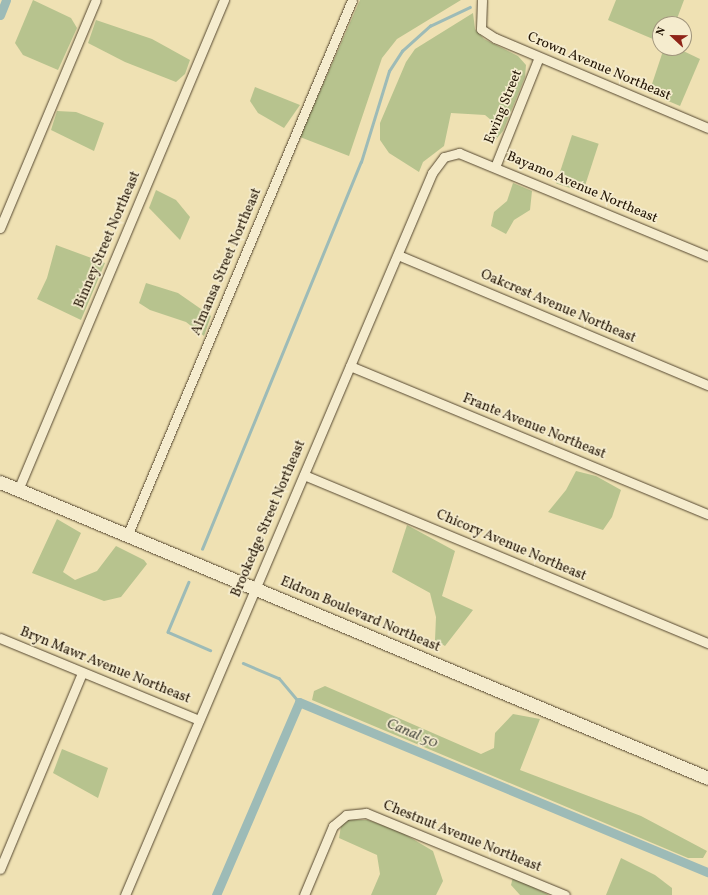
<!DOCTYPE html>
<html>
<head>
<meta charset="utf-8">
<style>
  body { margin:0 }
  #map { position:relative; width:708px; height:895px; overflow:hidden; background:#efe1b3; font-family:Vollkorn,serif }
  div>[style] { position:absolute }
  .green>* { inset:0; background:#b7c38e; transform-origin:0 0 }
  .stream>* { height:2.5px; margin:-1.25px; padding:0 1.25px; transform-origin:1.25px; border-radius:1.25px; background:#9dbbb7 }
  .canal>* { height:9px; margin:-4.5px; padding:0 4.5px; transform-origin:4.5px; border-radius:4.5px; background:#9dbbb7 }
  .roads { filter:drop-shadow(0 0 1px #554730) drop-shadow(0 0 1px #554730) }
  .street>* { height:9px; margin:-4.5px; padding:0 4.5px; transform-origin:4.5px; border-radius:4.5px; background:#f5ecce }
  .secondary>* { height:13px; margin:-6.5px; padding:0 6.5px; transform-origin:6.5px; border-radius:6.5px; background:#f5ecce }
  span { translate:-50% -50%; white-space:nowrap; text-align:center; line-height:1.15; -webkit-text-stroke:3.5px #f5ecce; paint-order:stroke }
  .street-label { font-size:14px; color:#221404 }
  .water-label { font-size:15px; color:#4d4e43; font-style:italic }
  .north { position:absolute; left:652px; top:16px; width:40px; height:40px; box-sizing:border-box; background:#f5ecce; border:1px solid #a1967d; border-radius:50%; rotate:292deg; font-size:11px; font-weight:700; line-height:16px; text-align:center; color:#221404 }
  .north::after { content:''; display:block; margin:auto; width:14px; height:18px; background:#8f2418; clip-path:polygon(50% 0,100% 100%,50% 72%,0 100%) }
</style>
</head>
<body>
<div id="map">
  <div class="green">
    <i style="clip-path:polygon(33px 0,71px 18px,77px 28px,58px 70px,23px 55px,15px 43px)"></i>
    <i style="clip-path:polygon(360px 0,461px 0,397px 39px,382px 58px,349px 156px,300px 137px)"></i>
    <i style="clip-path:polygon(616px 0,684px 0,675px 24px,660px 24px,660px 42px,608px 20px)"></i>
    <i style="clip-path:polygon(473px 13px,475px 29px,484px 39px,518px 56px,526px 65px,525px 77px,503px 131px,493px 143px,490px 139px,491px 120px,485px 115px,451px 113px,444px 146px,423px 162px,419px 172px,389px 153px,380px 140px,380px 123px,406px 62px,415px 49px)"></i>
    <i style="clip-path:polygon(96px 20px,152px 39px,190px 60px,185px 74px,176px 82px,125px 62px,88px 43px)"></i>
    <i style="clip-path:polygon(664px 48px,677px 48px,700px 59px,680px 106px,649px 93px)"></i>
    <i style="clip-path:polygon(255px 87px,300px 105px,284px 128px,258px 113px,250px 101px)"></i>
    <i style="clip-path:polygon(57px 111px,76px 112px,104px 123px,94px 151px,51px 130px)"></i>
    <i style="left:572px;top:135px;width:28px;height:51px;rotate:18deg"></i>
    <i style="clip-path:polygon(513px 183px,532px 191px,530px 210px,514px 220px,506px 234px,491px 226px,494px 212px,507px 201px)"></i>
    <i style="clip-path:polygon(156px 190px,176px 200px,190px 217px,180px 240px,149px 208px)"></i>
    <i style="clip-path:polygon(56px 245px,105px 263px,81px 320px,37px 299px,47px 278px)"></i>
    <i style="clip-path:polygon(146px 283px,178px 293px,211px 316px,204px 336px,186px 322px,150px 310px,139px 303px)"></i>
    <i style="clip-path:polygon(576px 471px,596px 476px,621px 490px,612px 517px,603px 530px,548px 512px,566px 490px)"></i>
    <i style="clip-path:polygon(57px 519px,81px 533px,63px 572px,75px 580px,97px 571px,116px 546px,144px 560px,147px 564px,121px 597px,104px 601px,32px 573px)"></i>
    <i style="clip-path:polygon(407px 525px,455px 551px,442px 596px,473px 610px,445px 646px,435px 640px,436px 617px,430px 593px,392px 572px)"></i>
    <i style="clip-path:polygon(325px 686px,481px 754px,494px 748px,495px 733px,513px 714px,540px 719px,520px 770px,641px 816px,707px 851px,703px 858px,688px 858px,312px 700px,314px 691px)"></i>
    <i style="clip-path:polygon(62px 749px,108px 768px,98px 798px,53px 773px)"></i>
    <i style="clip-path:polygon(348px 820px,368px 820px,401px 832px,433px 851px,443px 881px,436px 895px,371px 895px,380px 874px,377px 855px,339px 838px,341px 826px)"></i>
    <i style="clip-path:polygon(621px 858px,655px 875px,672px 888px,672px 895px,606px 895px)"></i>
    <i style="clip-path:polygon(513px 877px,549px 895px,520px 895px,511px 885px)"></i>
  </div>
  <div class="stream">
    <i style="left:202px;top:549px;width:418px;rotate:-67.7deg"></i>
    <i style="left:361px;top:162px;width:95px;rotate:-72.9deg"></i>
    <i style="left:389px;top:71px;width:24px;rotate:-57deg"></i>
    <i style="left:402px;top:51px;width:38px;rotate:-42deg"></i>
    <i style="left:430px;top:26px;width:44px;rotate:-25.4deg"></i>
    <i style="left:189px;top:582px;width:54px;rotate:112.8deg"></i>
    <i style="left:168px;top:632px;width:46px;rotate:23.2deg"></i>
    <i style="left:243px;top:663px;width:39px;rotate:23deg"></i>
    <i style="left:279px;top:678px;width:31px;rotate:50deg"></i>
  </div>
  <div class="canal">
    <i style="left:0;top:15px;width:16px;rotate:-68deg"></i>
    <i style="left:216px;top:895px;width:210px;rotate:-66.7deg"></i>
    <i style="left:299px;top:702px;width:443px;rotate:22.6deg"></i>
  </div>
  <div class="roads">
    <div class="street">
      <i style="left:482px;top:0;width:29px;rotate:92deg"></i>
      <i style="left:481px;top:29px;width:17px;rotate:33deg"></i>
      <i style="left:495px;top:38px;width:231px;rotate:22.9deg"></i>
      <i style="left:495px;top:167px;width:118px;rotate:-68.2deg"></i>
      <i style="left:0;top:228px;width:247px;rotate:-67.2deg"></i>
      <i style="left:398px;top:255px;width:336px;rotate:22.8deg"></i>
      <i style="left:350px;top:366px;width:387px;rotate:22.5deg"></i>
      <i style="left:304px;top:475px;width:438px;rotate:22.6deg"></i>
      <i style="left:18px;top:490px;width:532px;rotate:-67.2deg"></i>
      <i style="left:127px;top:536px;width:581px;rotate:-67.23deg"></i>
      <i style="left:0;top:638px;width:215px;rotate:22.4deg"></i>
      <i style="left:0;top:869px;width:212px;rotate:-67.3deg"></i>
      <i style="left:125px;top:895px;width:785px;rotate:-66.96deg"></i>
      <i style="left:432px;top:173px;width:20px;rotate:-53deg"></i>
      <i style="left:444px;top:157px;width:16px;rotate:-15deg"></i>
      <i style="left:459px;top:153px;width:269px;rotate:22.5deg"></i>
      <i style="left:304px;top:895px;width:75px;rotate:-67.2deg"></i>
      <i style="left:333px;top:826px;width:17px;rotate:-40deg"></i>
      <i style="left:346px;top:815px;width:20px;rotate:-6deg"></i>
      <i style="left:366px;top:813px;width:215px;rotate:22.4deg"></i>
    </div>
    <div class="secondary">
      <i style="left:0;top:482px;width:767px;rotate:22.69deg"></i>
    </div>
  </div>
  <div class="street-label">
    <span style="left:599px;top:67px;rotate:23deg">Crown Avenue Northeast</span>
    <span style="left:504px;top:107px;rotate:-68deg">Ewing Street</span>
    <span style="left:582px;top:188px;rotate:23deg">Bayamo Avenue Northeast</span>
    <span style="left:108px;top:240px;rotate:-67deg">Binney Street Northeast</span>
    <span style="left:227px;top:262px;rotate:-67deg">Almansa Street Northeast</span>
    <span style="left:558px;top:307px;rotate:23deg">Oakcrest Avenue Northeast</span>
    <span style="left:534px;top:427px;rotate:22deg">Frante Avenue Northeast</span>
    <span style="left:269px;top:519px;rotate:-67deg">Brookedge Street Northeast</span>
    <span style="left:511px;top:546px;rotate:23deg">Chicory Avenue Northeast</span>
    <span style="left:360px;top:615px;rotate:23deg">Eldron Boulevard Northeast</span>
    <span style="left:105px;top:666px;rotate:22deg">Bryn Mawr Avenue Northeast</span>
    <span style="left:462px;top:837px;rotate:22deg">Chestnut Avenue Northeast</span>
  </div>
  <div class="water-label">
    <span style="left:412px;top:734px;rotate:23deg">Canal 50</span>
  </div>
  <div class="north">N</div>
</div>
</body>
</html>
